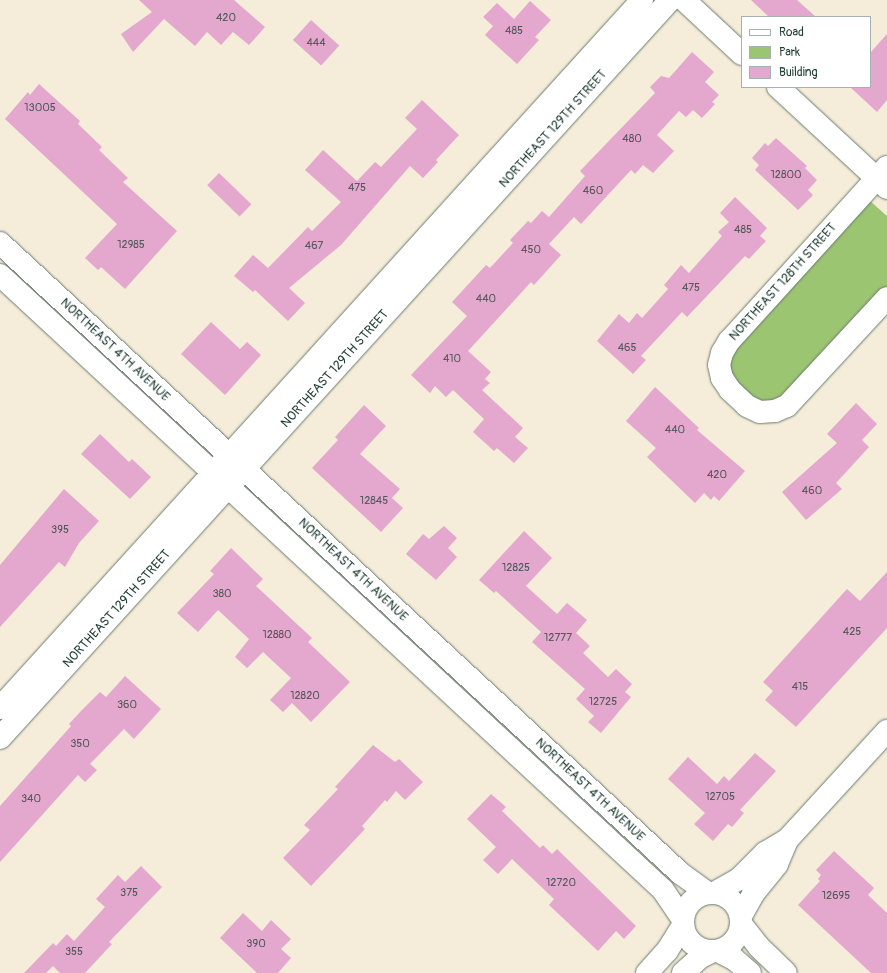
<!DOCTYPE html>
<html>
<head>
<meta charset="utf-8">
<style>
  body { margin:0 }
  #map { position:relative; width:887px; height:973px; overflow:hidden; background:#f5edda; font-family:Pangolin,sans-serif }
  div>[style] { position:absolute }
  .green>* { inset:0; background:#9cc572 }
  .building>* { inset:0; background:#e4a7ce; transform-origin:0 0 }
  .roads { filter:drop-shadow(0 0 1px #6a7b6e) drop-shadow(0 0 1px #6a7b6e) }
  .minor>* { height:22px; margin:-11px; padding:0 11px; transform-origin:11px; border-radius:11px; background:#fff }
  .minor>.ring { margin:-11px; padding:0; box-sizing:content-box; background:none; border:22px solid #fff; border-radius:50% }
  span { translate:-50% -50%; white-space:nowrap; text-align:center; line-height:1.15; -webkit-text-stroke:3px #fff; paint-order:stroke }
  .number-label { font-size:11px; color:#50585a }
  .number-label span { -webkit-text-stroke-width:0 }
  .street-label { font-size:13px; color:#1f3d34 }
  .legend { position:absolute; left:741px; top:16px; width:130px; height:72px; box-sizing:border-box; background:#fff; border:1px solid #a5b1ae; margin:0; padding:5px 7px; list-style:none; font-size:12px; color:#1f3d34 }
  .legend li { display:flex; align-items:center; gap:8px; height:20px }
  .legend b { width:20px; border:1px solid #a5b1ae }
</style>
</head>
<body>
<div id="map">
  <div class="green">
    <i style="clip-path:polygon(870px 201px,887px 216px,887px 289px,789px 397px,762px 406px,733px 384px,728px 354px)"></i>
  </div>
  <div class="building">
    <i style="clip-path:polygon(139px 0,234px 0,265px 27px,249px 45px,233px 32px,221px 45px,207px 32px,195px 46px,164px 19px,133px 52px,121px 34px,152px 12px)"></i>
    <i style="clip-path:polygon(751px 0,797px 0,816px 17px,769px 17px)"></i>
    <i style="clip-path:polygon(530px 1px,551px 20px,535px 37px,539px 40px,517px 64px,485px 35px,493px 26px,483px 17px,497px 3px,514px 19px)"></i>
    <i style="left:311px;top:20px;width:38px;height:27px;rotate:42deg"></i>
    <i style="clip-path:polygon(887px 34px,887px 100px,877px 112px,850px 87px,870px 87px,870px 53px)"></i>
    <i style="clip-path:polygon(692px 52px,714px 72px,705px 82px,719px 95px,712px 102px,715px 104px,702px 118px,693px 110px,686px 117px,679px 111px,657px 135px,674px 151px,653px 173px,643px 165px,635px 174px,631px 170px,581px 224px,574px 217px,549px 244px,561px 255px,534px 285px,531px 282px,468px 351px,491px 372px,485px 379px,490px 383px,482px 390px,523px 428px,515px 437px,528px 448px,514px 463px,497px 448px,494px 451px,473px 432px,484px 419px,453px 390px,446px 397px,435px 386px,430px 393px,411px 375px,467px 316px,452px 302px,486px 265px,490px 268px,513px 243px,510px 240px,528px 221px,531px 223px,542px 211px,549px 217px,585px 176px,580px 171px,655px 93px,650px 87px,661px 76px,669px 78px)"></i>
    <i style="clip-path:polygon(39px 84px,80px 121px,78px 124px,102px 147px,99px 150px,128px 178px,123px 182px,177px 231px,125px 289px,101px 267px,98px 270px,85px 258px,117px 224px,5px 119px,28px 92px,30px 95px)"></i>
    <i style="clip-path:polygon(422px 100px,459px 135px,436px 160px,438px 162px,423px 178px,410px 166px,341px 245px,289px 288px,305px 303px,288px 321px,255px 290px,253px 292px,234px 276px,253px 255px,268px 268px,308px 227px,312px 231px,341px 202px,305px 170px,323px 150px,357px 181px,375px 162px,381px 167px,417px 129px,405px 118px)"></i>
    <i style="clip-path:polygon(776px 138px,807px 166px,805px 168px,817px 180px,808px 190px,813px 195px,798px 210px,755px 170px,759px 165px,752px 158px,765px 143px,768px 146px)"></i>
    <i style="left:219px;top:173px;width:45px;height:17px;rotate:44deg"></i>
    <i style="clip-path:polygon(735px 197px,767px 228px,760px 236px,766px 241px,749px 259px,745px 256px,687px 317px,682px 312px,641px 356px,646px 360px,633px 374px,597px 341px,619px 314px,629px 323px,637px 313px,642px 318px,668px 289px,664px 285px,681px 265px,689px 273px,722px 236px,718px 232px,729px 222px,720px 213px)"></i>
    <i style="clip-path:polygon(211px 322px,240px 349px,247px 342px,261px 355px,225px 395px,181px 354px)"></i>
    <i style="clip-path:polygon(655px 387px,699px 428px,697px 430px,745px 471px,719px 501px,714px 496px,711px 500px,704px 493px,695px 503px,647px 457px,656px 448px,626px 421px)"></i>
    <i style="clip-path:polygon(856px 403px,877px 424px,862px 440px,869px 447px,836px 483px,842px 489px,806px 520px,782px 492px,837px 443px,827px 434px)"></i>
    <i style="clip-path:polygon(364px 405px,386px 426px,360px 454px,400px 489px,392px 498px,403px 508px,381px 532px,312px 468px,338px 440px,335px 437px)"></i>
    <i style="clip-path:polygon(100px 434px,129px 462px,132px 459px,151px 477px,130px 499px,81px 454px)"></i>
    <i style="clip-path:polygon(64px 489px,99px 521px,79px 543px,65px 567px,59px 562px,0 627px,0 565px)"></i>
    <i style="clip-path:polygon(444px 526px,457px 538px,448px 548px,457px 557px,436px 580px,406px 554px,423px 534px,429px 539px)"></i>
    <i style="clip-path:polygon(524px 531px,552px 558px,526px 586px,557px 614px,567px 603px,587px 620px,576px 633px,590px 646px,583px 653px,608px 677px,616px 669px,632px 684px,625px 692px,631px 697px,601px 733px,588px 722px,594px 716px,576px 699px,585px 689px,532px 642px,541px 632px,496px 591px,494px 593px,479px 580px)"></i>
    <i style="clip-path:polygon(231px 548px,263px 579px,256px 586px,312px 638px,308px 642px,350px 682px,311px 722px,292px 703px,283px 712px,270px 700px,291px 678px,263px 652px,247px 668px,235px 657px,249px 639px,218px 610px,198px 632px,177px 613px,214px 574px,210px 571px)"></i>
    <i style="clip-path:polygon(887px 572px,887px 628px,796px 727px,765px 700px,773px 691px,763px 682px,847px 589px,860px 601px)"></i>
    <i style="clip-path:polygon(125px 676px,161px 709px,134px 739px,124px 729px,90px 764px,97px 770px,85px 782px,78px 775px,0 862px,0 806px,71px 726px,69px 724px,81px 711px,100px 692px,106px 697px)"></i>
    <i style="clip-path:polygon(373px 745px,395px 762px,399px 759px,423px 782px,405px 800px,396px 791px,387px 802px,385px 800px,362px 826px,365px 829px,311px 886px,283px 858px,310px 830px,304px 825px,338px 789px,335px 787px)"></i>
    <i style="clip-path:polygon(755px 753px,776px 771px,740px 810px,744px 813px,732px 827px,728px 824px,713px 841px,694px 824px,705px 813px,668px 779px,688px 757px,717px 784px,724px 776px,729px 781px)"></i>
    <i style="clip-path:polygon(491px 794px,506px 807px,502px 811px,540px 848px,543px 845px,552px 854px,557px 849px,636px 926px,624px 939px,616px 931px,598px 951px,549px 905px,554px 899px,512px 859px,498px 874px,483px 860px,496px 847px,467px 819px)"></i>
    <i style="clip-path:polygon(834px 851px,874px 888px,868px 895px,887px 913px,887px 973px,871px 973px,798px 905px,820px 881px,818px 879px,821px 875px,816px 870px)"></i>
    <i style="clip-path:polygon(141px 866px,162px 887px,109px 942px,112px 944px,85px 973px,60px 973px,53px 966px,46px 973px,24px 973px,53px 943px,56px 946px,67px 934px,74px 941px,105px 907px,96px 899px,118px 875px,125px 882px)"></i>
    <i style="clip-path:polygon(243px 913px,262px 931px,271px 920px,291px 939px,281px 949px,291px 958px,278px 973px,257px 973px,220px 938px)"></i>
  </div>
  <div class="roads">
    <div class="minor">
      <i style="left:684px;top:0;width:79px;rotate:43deg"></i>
      <i style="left:778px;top:87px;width:149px;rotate:42.8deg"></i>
      <i style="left:887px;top:167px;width:235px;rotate:132.2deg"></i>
      <i style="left:729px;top:341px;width:14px;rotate:120deg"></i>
      <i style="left:722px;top:353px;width:12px;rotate:104deg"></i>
      <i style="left:719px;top:365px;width:13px;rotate:77deg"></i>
      <i style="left:722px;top:378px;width:14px;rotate:56deg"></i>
      <i style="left:730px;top:390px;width:23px;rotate:43deg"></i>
      <i style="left:747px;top:406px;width:14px;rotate:25deg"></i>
      <i style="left:760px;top:412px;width:15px;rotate:-4deg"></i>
      <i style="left:775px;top:411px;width:13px;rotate:-23deg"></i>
      <i style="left:787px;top:406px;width:147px;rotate:-47.2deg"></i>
      <i style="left:0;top:243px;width:927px;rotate:42.81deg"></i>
      <i style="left:680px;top:873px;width:34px;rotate:36deg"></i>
      <i style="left:0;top:275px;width:904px;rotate:42.85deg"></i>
      <i style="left:663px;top:890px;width:36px;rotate:56deg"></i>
      <i style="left:0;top:708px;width:956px;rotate:-47.8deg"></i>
      <i style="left:0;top:738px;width:997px;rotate:-47.76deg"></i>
      <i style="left:714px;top:893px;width:29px;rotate:-29deg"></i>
      <i style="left:739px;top:879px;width:37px;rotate:-45deg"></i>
      <i style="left:765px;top:853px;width:26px;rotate:-31deg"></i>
      <i style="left:787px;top:840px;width:148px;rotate:-47.5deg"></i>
      <i class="ring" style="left:683px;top:893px;width:36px;height:36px"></i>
      <i style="left:741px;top:916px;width:25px;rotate:-61deg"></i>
      <i style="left:753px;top:894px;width:38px;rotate:-51deg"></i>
      <i style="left:777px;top:864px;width:26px;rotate:-67deg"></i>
      <i style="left:741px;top:924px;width:29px;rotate:52deg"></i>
      <i style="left:759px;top:947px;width:37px;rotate:44deg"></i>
      <i style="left:718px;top:951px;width:18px;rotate:27deg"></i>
      <i style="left:734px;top:959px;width:21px;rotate:41deg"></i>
      <i style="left:647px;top:973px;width:30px;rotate:-48deg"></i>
      <i style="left:667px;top:951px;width:31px;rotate:-58deg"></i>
      <i style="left:683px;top:973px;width:24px;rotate:-42deg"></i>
      <i style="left:701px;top:957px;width:13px;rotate:-27deg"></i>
    </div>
  </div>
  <div class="number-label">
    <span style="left:226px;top:18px">420</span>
    <span style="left:514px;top:31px">485</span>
    <span style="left:316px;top:43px">444</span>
    <span style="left:40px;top:108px">13005</span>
    <span style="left:632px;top:139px">480</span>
    <span style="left:786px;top:175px">12800</span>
    <span style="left:357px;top:188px">475</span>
    <span style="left:593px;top:191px">460</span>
    <span style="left:743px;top:230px">485</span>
    <span style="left:131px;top:245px">12985</span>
    <span style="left:314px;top:246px">467</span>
    <span style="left:531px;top:250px">450</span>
    <span style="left:691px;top:288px">475</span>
    <span style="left:486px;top:299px">440</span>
    <span style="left:627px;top:348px">465</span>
    <span style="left:452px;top:359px">410</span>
    <span style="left:675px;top:430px">440</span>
    <span style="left:717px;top:475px">420</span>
    <span style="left:812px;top:491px">460</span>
    <span style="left:374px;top:501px">12845</span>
    <span style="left:60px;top:530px">395</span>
    <span style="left:516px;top:568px">12825</span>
    <span style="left:222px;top:594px">380</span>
    <span style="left:852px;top:632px">425</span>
    <span style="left:277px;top:635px">12880</span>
    <span style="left:558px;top:638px">12777</span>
    <span style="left:800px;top:687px">415</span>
    <span style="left:305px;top:696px">12820</span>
    <span style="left:603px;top:702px">12725</span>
    <span style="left:127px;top:705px">360</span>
    <span style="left:80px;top:744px">350</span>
    <span style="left:720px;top:797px">12705</span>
    <span style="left:31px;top:799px">340</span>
    <span style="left:561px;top:883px">12720</span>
    <span style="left:129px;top:893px">375</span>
    <span style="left:836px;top:896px">12695</span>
    <span style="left:256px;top:944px">390</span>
    <span style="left:74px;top:952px">355</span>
  </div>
  <div class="street-label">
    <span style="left:553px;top:129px;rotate:-48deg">NORTHEAST 129TH STREET</span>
    <span style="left:783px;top:282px;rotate:-48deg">NORTHEAST 128TH STREET</span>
    <span style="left:115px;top:350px;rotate:43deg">NORTHEAST 4TH AVENUE</span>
    <span style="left:335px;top:369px;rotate:-48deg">NORTHEAST 129TH STREET</span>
    <span style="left:353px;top:570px;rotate:43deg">NORTHEAST 4TH AVENUE</span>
    <span style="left:117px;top:609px;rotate:-48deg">NORTHEAST 129TH STREET</span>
    <span style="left:590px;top:790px;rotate:43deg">NORTHEAST 4TH AVENUE</span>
  </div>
  <ul class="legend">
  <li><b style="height:5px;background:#fff"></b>Road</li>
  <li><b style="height:11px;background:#9cc572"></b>Park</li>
  <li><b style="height:11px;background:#e4a7ce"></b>Building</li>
  </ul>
</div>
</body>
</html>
